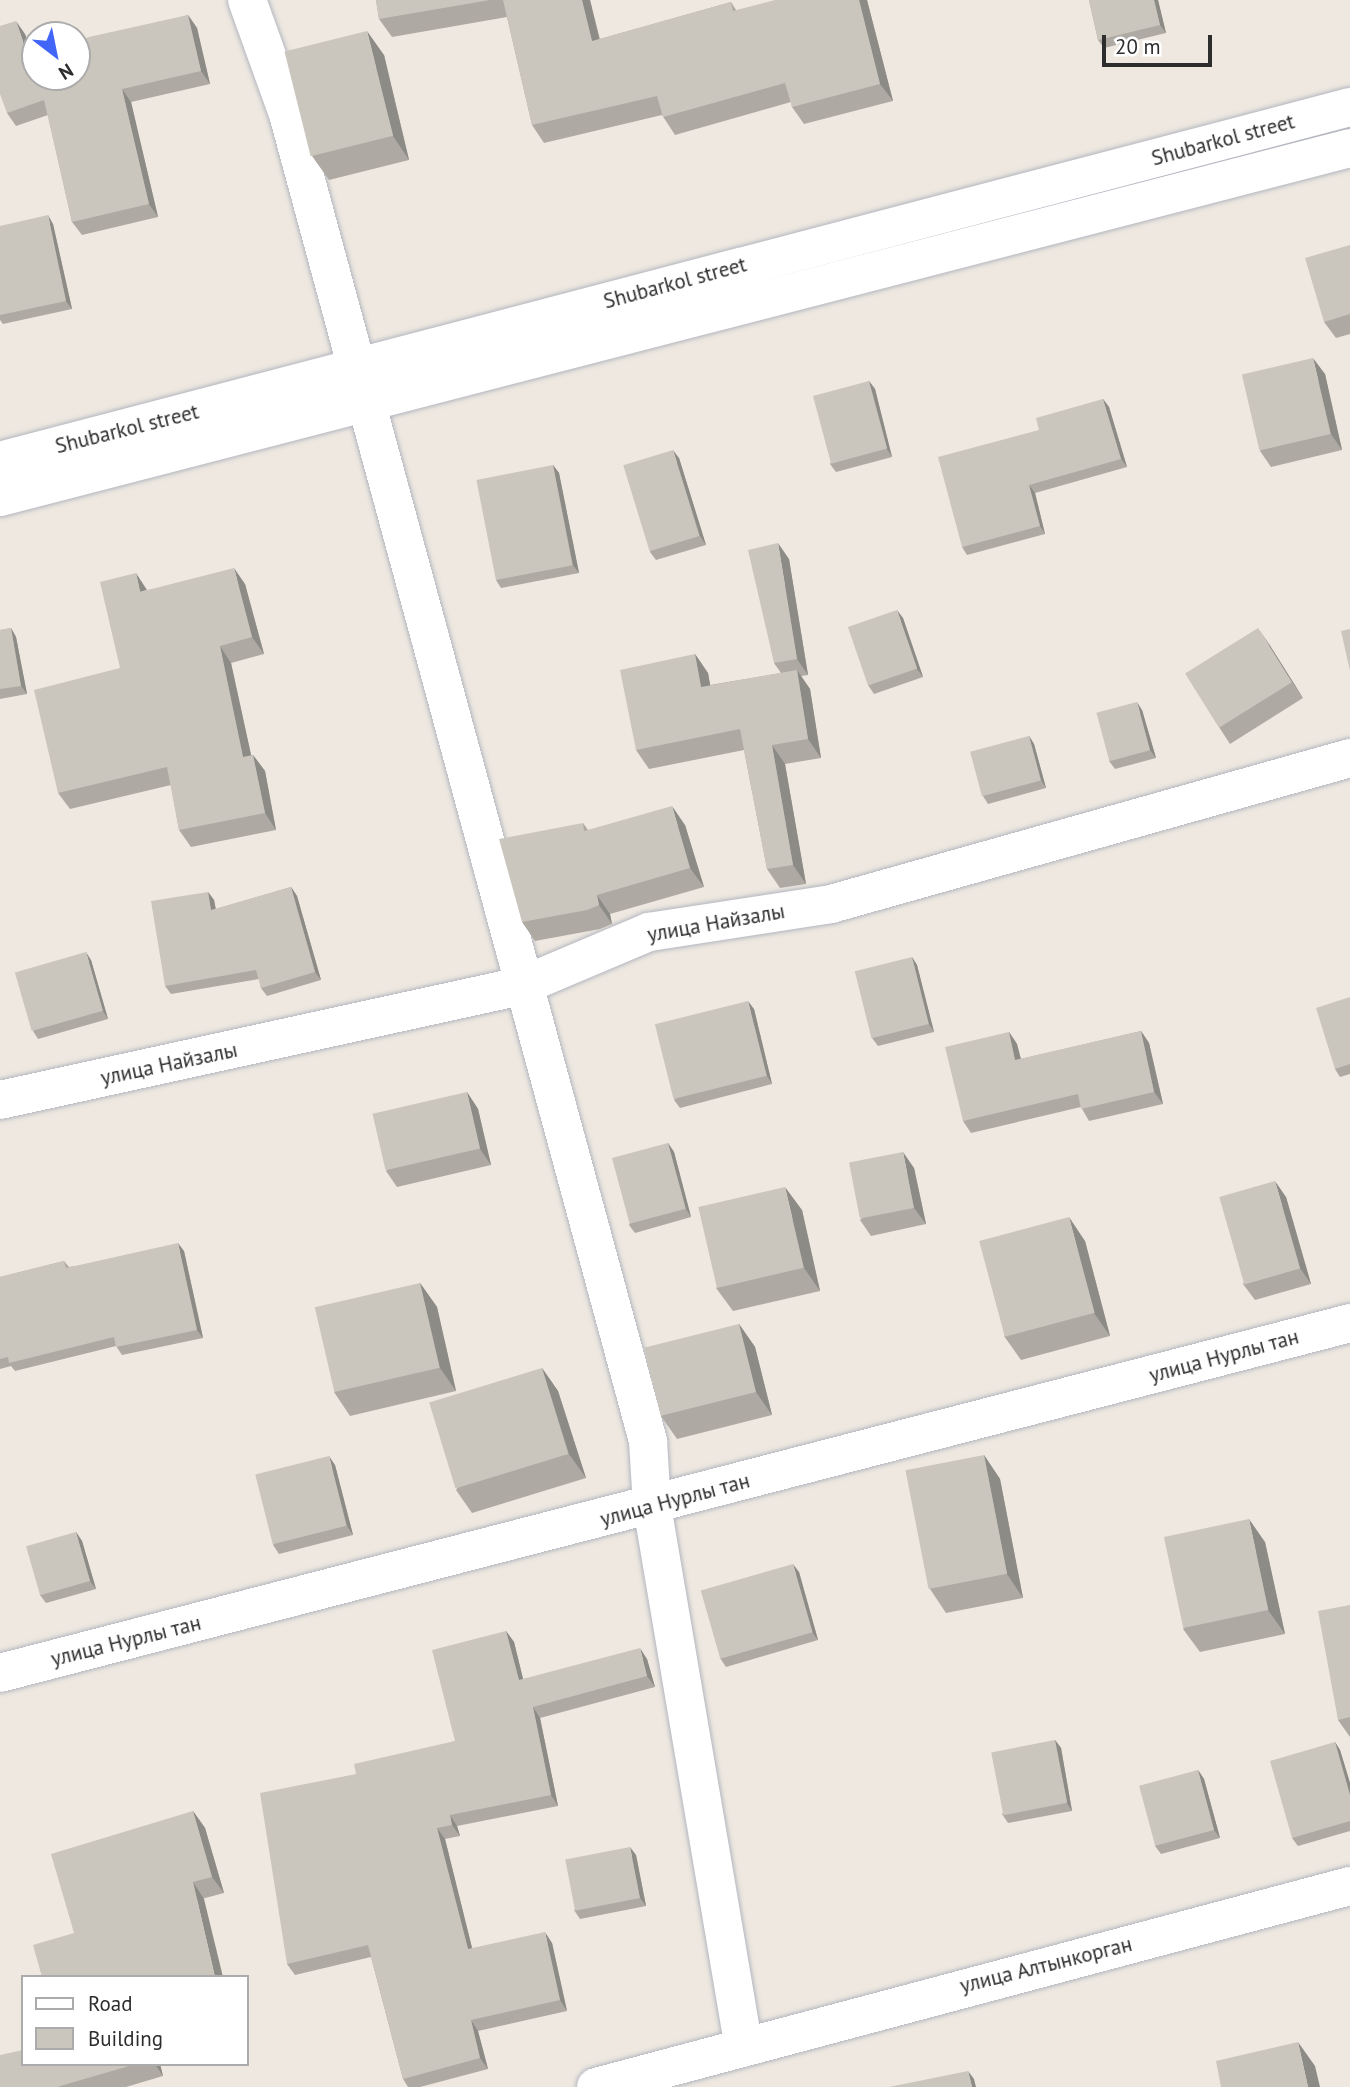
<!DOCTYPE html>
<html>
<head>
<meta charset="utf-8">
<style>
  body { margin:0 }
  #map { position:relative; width:1350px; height:2087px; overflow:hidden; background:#eee8e0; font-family:"PT Sans",sans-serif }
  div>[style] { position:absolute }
  .roads { filter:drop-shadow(0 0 2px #b3b6c0) drop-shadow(0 0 2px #b3b6c0) }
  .street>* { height:38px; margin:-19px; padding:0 19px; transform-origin:19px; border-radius:19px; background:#fff }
  .secondary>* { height:38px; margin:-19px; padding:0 19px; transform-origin:19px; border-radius:19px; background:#fff }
  .wall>* { inset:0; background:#aeaaa3 }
  .shaded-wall>* { inset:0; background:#8d8b85 }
  .building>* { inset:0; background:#cac6be; transform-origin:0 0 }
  span { translate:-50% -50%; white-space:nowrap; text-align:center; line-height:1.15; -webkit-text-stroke:6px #fff; paint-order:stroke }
  .street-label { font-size:21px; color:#2d2d2d }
  .legend { position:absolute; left:21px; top:1975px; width:228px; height:91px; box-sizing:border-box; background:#fff; border:2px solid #ababab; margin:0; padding:9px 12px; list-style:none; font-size:21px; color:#2d2d2d }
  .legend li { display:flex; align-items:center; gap:14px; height:35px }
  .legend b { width:35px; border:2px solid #ababab }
  .north { position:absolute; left:21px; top:21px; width:70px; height:70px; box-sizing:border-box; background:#fff; border:2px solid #ababab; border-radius:50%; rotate:148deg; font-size:19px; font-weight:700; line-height:28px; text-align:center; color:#2d2d2d }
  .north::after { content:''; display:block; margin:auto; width:24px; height:32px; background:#4265f9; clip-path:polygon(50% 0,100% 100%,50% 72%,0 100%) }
  .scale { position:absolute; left:1102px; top:35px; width:110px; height:32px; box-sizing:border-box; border:4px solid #2d2d2d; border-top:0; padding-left:9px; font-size:21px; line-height:24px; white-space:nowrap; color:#2d2d2d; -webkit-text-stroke:5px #fff; paint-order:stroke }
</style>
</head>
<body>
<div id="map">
  <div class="roads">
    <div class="street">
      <i style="left:247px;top:0;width:121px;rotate:70.2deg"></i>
      <i style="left:288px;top:114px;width:1375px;rotate:74.82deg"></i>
      <i style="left:648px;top:1441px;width:65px;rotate:86.5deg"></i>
      <i style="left:652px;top:1506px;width:545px;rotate:80.38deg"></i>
      <i style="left:0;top:1100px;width:533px;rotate:-12.34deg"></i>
      <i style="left:521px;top:986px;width:139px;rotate:-22.9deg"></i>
      <i style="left:649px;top:932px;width:184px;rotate:-8.7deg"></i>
      <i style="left:831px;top:904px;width:539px;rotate:-15.71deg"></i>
      <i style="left:0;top:1673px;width:1395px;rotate:-14.53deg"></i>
      <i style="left:596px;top:2087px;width:780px;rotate:-14.93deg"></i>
    </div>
    <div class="secondary">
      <i style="left:0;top:461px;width:1396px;rotate:-14.69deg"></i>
      <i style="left:0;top:497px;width:1394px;rotate:-14.49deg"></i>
    </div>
  </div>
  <div class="wall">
    <i style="clip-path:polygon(376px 0,590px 0,600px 39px,731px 2px,736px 10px,867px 0,893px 101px,804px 124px,792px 107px,791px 102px,675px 135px,662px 115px,544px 143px,532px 125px,507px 17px,392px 37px,379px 19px)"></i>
    <i style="clip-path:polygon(1089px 0,1158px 0,1166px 33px,1104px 48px,1098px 40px)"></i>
    <i style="clip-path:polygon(188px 15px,197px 28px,210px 84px,131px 102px,158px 217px,82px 235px,72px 222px,48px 115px,16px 126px,7px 113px,25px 34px,34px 61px)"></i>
    <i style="clip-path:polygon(384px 55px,409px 160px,329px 180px,312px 156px)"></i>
    <i style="clip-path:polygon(53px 224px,72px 309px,3px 324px,0 320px,0 226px)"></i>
    <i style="clip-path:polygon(1350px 245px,1350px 334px,1336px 338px,1324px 322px)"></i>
    <i style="clip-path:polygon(1325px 374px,1342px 450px,1271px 467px,1260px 451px)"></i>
    <i style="clip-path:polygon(869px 381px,875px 389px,892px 457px,836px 472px,830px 464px)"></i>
    <i style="clip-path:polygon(1103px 399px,1109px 407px,1127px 467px,1035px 493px,1045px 534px,967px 555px,962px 547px,1039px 430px)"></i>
    <i style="clip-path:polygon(679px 458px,706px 545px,656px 560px,650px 552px)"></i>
    <i style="clip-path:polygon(553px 465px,559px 473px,579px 573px,501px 588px,496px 580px)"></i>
    <i style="clip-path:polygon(789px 559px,808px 675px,801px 676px,810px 689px,821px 758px,785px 764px,806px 884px,780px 888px,767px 869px,744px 750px,649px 769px,636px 750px,695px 654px,708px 673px,710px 685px,781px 673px,774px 663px)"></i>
    <i style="clip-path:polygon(245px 584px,264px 654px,231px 663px,251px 755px,253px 755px,265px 771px,276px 830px,191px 847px,179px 830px,171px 785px,70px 809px,58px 793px,120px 668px,147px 590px)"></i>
    <i style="clip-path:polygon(903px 618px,923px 677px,874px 694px,868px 685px)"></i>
    <i style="clip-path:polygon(11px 628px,16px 637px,27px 694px,0 699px,0 630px)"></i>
    <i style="clip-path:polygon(1269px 644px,1303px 698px,1230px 744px,1219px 727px)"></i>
    <i style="clip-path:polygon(1142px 710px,1156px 758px,1115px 769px,1109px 761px)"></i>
    <i style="clip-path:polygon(1029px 736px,1034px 744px,1046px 788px,988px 804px,983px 796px)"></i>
    <i style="clip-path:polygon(583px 823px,588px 830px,685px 825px,704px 887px,610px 914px,612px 924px,600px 929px,535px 941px,522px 922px)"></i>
    <i style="clip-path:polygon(291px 887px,297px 896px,321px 980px,267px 996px,261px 988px,259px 979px,171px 994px,165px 986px,208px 892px,214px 900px,216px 909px)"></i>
    <i style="clip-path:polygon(912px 957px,917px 965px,934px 1032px,878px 1046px,872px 1038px)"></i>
    <i style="clip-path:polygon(91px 960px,108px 1019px,38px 1039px,33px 1031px)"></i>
    <i style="clip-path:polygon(1350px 997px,1350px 1074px,1340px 1077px,1335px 1069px)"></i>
    <i style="clip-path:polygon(754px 1009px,772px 1084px,680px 1108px,674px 1100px)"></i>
    <i style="clip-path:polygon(1141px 1031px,1149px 1043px,1163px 1104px,1089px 1121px,1081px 1107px,971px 1133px,963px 1121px,1009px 1032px,1017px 1044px,1021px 1059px)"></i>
    <i style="clip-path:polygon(467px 1092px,478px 1109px,491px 1165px,397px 1187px,386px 1171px)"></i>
    <i style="clip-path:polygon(668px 1143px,674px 1152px,691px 1217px,635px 1233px,629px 1225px)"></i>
    <i style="clip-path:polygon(914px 1168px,926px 1224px,871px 1236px,860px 1220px)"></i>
    <i style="clip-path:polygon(1286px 1197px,1311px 1284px,1255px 1300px,1243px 1284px)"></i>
    <i style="clip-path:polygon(802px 1210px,820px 1291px,733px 1311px,716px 1288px)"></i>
    <i style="clip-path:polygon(1085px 1241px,1110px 1336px,1021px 1360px,1004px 1336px)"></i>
    <i style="clip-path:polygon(184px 1251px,203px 1338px,122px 1355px,116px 1346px,15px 1371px,11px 1366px,0 1369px,0 1277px,64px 1261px,69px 1267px)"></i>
    <i style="clip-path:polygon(420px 1283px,437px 1307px,456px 1391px,350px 1416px,334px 1392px)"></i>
    <i style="clip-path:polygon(739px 1324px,755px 1347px,772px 1415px,677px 1439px,661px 1416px)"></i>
    <i style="clip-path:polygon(542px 1368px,558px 1391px,586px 1478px,472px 1513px,456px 1490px)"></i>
    <i style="clip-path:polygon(984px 1455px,1000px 1479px,1023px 1598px,946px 1613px,930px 1589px)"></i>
    <i style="clip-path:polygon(335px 1465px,353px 1535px,279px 1554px,273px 1545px)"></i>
    <i style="clip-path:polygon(76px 1532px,82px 1541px,96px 1589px,46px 1603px,40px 1595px)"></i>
    <i style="clip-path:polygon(1265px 1542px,1285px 1634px,1200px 1652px,1183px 1629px)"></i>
    <i style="clip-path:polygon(799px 1572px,818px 1640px,726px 1667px,720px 1658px)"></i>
    <i style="clip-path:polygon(1350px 1605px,1350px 1737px,1338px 1720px)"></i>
    <i style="clip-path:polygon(506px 1631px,514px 1642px,523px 1679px,647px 1659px,655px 1687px,540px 1718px,558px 1806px,457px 1826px,460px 1836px,445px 1839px,472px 1948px,552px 1943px,567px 2011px,478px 2031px,488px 2069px,420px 2087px,408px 2087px,403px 2079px,371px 1957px,295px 1975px,287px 1964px,356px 1774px,455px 1741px)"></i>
    <i style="clip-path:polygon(1055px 1740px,1061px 1748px,1072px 1811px,1008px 1823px,1002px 1814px)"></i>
    <i style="clip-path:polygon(1335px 1742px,1340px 1750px,1350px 1783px,1350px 1831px,1298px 1846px,1292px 1838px)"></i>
    <i style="clip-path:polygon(1198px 1770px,1204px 1779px,1220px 1838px,1161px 1854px,1155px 1846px)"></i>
    <i style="clip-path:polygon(193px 1811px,205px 1828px,224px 1893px,74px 1933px)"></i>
    <i style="clip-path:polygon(636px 1855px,646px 1906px,580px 1919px,574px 1910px)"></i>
    <i style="clip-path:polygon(23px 2064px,160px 2064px,163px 2076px,126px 2087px,0 2087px)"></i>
  </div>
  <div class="shaded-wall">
    <i style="clip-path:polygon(582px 0,590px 0,604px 59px,592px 41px)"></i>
    <i style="clip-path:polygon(859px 0,867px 0,893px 101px,880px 84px)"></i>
    <i style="clip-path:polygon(1154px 0,1158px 0,1166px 33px,1160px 25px)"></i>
    <i style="clip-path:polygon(188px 15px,197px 28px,210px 84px,201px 71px)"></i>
    <i style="clip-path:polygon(16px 21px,25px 34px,35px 63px,30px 62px)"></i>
    <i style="clip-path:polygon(367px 31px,384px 55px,409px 160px,393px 136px)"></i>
    <i style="clip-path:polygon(122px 89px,131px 102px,158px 217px,149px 204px)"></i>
    <i style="clip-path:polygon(48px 215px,53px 224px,72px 309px,66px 301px)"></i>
    <i style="clip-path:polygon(1313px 358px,1325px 374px,1342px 450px,1331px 434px)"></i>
    <i style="clip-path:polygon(869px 381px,875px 389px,892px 457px,887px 449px)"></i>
    <i style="clip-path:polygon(1103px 399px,1109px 407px,1127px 467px,1121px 459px)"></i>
    <i style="clip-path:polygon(673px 450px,679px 458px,706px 545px,700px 536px)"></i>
    <i style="clip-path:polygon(553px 465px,559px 473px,579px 573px,573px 565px)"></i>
    <i style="clip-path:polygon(1029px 485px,1035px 493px,1045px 534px,1040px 526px)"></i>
    <i style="clip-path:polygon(778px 543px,789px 559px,808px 675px,797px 659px)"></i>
    <i style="clip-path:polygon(234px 568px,245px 584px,264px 654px,252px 637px)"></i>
    <i style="clip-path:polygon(136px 573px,147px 590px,140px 592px)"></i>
    <i style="clip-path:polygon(897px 610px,903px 618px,923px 677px,917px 669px)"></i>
    <i style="clip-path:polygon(11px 628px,16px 637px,27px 694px,21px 686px)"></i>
    <i style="clip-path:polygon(1258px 628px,1269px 644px,1303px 698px,1292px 682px)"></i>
    <i style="clip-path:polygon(220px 646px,231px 663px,255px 773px,243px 757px)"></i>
    <i style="clip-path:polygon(695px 654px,708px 673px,714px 706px,701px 687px)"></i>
    <i style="clip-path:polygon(797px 670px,810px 689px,821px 758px,808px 739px)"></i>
    <i style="clip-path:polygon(1137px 702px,1142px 710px,1156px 758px,1150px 750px)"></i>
    <i style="clip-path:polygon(1029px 736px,1034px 744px,1046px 788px,1041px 780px)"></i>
    <i style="clip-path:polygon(772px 745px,785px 764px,806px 884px,793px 865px)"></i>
    <i style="clip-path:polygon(253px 755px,265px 771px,276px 830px,265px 813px)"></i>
    <i style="clip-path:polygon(672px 806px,685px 825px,704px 887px,690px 868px)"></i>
    <i style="clip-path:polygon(291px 887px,297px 896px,321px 980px,315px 972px)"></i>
    <i style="clip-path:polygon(208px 892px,214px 900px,217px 918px,211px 910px)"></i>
    <i style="clip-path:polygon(597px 895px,610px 914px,612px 924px,599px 905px)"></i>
    <i style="clip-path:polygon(86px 952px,91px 960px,108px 1019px,103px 1011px)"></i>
    <i style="clip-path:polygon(912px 957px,917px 965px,934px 1032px,929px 1024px)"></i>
    <i style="clip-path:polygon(748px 1001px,754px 1009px,772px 1084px,767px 1076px)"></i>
    <i style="clip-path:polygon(1141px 1031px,1149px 1043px,1163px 1104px,1154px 1092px)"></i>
    <i style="clip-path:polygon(1009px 1032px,1017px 1044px,1024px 1072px,1015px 1060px)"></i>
    <i style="clip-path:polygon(467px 1092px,478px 1109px,491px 1165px,480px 1149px)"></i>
    <i style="clip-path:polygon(668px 1143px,674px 1152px,691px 1217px,686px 1209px)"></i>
    <i style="clip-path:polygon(903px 1152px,914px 1168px,926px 1224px,914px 1208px)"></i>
    <i style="clip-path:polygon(1275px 1181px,1286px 1197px,1311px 1284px,1300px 1268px)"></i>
    <i style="clip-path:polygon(785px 1187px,802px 1210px,820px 1291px,804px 1268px)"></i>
    <i style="clip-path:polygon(1069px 1217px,1085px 1241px,1110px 1336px,1094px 1313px)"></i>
    <i style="clip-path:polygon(178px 1243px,184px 1251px,203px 1338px,197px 1330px)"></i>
    <i style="clip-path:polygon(420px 1283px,437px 1307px,456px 1391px,440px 1368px)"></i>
    <i style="clip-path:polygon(739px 1324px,755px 1347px,772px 1415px,756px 1392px)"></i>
    <i style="clip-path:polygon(542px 1368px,558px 1391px,586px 1478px,569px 1454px)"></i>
    <i style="clip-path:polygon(984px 1455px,1000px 1479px,1023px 1598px,1007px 1574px)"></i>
    <i style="clip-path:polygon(329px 1456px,335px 1465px,353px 1535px,347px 1526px)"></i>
    <i style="clip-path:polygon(1249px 1519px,1265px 1542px,1285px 1634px,1268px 1610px)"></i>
    <i style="clip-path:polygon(76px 1532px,82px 1541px,96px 1589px,90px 1581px)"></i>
    <i style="clip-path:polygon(793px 1564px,799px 1572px,818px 1640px,812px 1632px)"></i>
    <i style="clip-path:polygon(506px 1631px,514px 1642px,526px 1691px,519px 1680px)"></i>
    <i style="clip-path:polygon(640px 1648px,647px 1659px,655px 1687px,647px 1676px)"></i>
    <i style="clip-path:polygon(533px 1707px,540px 1718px,558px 1806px,551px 1795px)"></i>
    <i style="clip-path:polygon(1055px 1740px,1061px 1748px,1072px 1811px,1067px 1803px)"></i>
    <i style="clip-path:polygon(1335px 1742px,1340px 1750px,1350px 1783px,1350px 1795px)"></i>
    <i style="clip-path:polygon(1198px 1770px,1204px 1779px,1220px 1838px,1214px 1830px)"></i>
    <i style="clip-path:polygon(193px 1811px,205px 1828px,224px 1893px,212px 1877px)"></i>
    <i style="clip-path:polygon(450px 1815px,457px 1826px,460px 1836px,452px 1825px)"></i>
    <i style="clip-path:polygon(437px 1828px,445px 1839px,475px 1960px,468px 1949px)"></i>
    <i style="clip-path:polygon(630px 1847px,636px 1855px,646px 1906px,640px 1898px)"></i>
    <i style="clip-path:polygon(193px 1882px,204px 1899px,223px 1977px,215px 1977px)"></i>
    <i style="clip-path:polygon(545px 1932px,552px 1943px,567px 2011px,560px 2000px)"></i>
    <i style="clip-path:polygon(471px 2020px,478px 2031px,488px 2069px,480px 2058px)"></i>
    <i style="clip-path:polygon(1298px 2042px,1315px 2066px,1320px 2087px,1308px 2087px)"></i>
    <i style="clip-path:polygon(155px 2064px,160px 2064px,163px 2076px)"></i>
    <i style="clip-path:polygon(968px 2071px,974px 2079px,976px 2087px,972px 2087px)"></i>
  </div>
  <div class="building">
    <i style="clip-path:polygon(376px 0,490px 0,379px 19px)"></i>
    <i style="clip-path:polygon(503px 0,582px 0,592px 41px,731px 2px,733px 11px,775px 0,859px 0,880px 84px,792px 107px,785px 83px,663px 117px,657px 96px,532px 125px)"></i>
    <i style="clip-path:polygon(1089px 0,1154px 0,1160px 25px,1098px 40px)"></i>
    <i style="clip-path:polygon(188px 15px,201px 71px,122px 89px,149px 204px,72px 222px,44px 100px,7px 113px,0 94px,0 26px,16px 21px,30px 62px,35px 60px,35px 77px,77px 77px,77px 42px,89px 37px)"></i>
    <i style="left:367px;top:31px;width:108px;height:85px;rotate:76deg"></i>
    <i style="clip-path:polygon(48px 215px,66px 301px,0 315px,0 226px)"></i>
    <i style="clip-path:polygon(1350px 245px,1350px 314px,1324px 322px,1305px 258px)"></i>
    <i style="left:1313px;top:358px;width:78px;height:73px;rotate:77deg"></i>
    <i style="left:869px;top:381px;width:70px;height:58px;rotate:75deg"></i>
    <i style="clip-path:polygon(1103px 399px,1121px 459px,1029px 485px,1040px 526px,962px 547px,938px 457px,1039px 430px,1036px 418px)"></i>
    <i style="left:673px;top:450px;width:90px;height:52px;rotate:73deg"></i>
    <i style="left:553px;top:465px;width:102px;height:78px;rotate:79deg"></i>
    <i style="clip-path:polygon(778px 543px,797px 659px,774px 663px,748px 550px)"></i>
    <i style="clip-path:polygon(234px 568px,252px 637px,220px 646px,243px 757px,253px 755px,265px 813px,179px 830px,167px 767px,58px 793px,34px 690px,120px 668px,100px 582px,136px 573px,140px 592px)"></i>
    <i style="left:897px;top:610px;width:62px;height:52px;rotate:71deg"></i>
    <i style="clip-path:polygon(11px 628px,21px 686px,0 689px,0 630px)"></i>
    <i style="left:1258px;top:628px;width:64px;height:86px;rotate:58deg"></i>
    <i style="clip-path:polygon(1350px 629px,1350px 671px,1341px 631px)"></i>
    <i style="clip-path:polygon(695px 654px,701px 687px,797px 670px,808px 739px,772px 745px,793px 865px,767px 869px,740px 729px,636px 750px,620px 670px)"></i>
    <i style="left:1137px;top:702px;width:50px;height:42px;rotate:75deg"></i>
    <i style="left:1029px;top:736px;width:46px;height:61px;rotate:75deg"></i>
    <i style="clip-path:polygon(672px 806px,690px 868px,597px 895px,599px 905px,587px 910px,522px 922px,499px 839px,583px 823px,584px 831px)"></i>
    <i style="clip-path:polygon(291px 887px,315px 972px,261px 988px,256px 970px,165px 986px,151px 901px,208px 892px,211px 910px)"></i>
    <i style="left:86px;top:952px;width:61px;height:74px;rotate:74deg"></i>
    <i style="left:912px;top:957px;width:69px;height:59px;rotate:76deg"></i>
    <i style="clip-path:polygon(1350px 997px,1350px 1064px,1335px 1069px,1316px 1008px)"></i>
    <i style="left:748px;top:1001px;width:77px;height:96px;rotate:76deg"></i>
    <i style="clip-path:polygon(1141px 1031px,1154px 1092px,1081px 1109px,1078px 1094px,963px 1121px,945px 1047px,1009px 1032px,1015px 1060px)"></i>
    <i style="left:467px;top:1092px;width:58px;height:97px;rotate:77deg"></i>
    <i style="left:668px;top:1143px;width:68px;height:58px;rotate:75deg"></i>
    <i style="left:903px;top:1152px;width:57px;height:55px;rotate:79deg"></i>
    <i style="left:1275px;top:1181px;width:91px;height:58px;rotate:74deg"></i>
    <i style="left:785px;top:1187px;width:83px;height:89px;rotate:77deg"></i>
    <i style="left:1069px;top:1217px;width:99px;height:93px;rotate:75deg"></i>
    <i style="clip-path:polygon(178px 1243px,197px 1330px,116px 1347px,114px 1337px,9px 1363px,8px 1357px,0 1359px,0 1277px,64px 1261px,66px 1268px)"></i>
    <i style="left:420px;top:1283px;width:87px;height:108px;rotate:77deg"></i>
    <i style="left:739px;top:1324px;width:70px;height:98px;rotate:76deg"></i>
    <i style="left:542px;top:1368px;width:90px;height:118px;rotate:73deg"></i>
    <i style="left:984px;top:1455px;width:121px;height:80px;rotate:79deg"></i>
    <i style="left:329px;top:1456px;width:72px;height:76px;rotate:76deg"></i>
    <i style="left:1249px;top:1519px;width:93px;height:87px;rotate:78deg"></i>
    <i style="left:76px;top:1532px;width:51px;height:52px;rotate:74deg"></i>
    <i style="left:793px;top:1564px;width:71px;height:96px;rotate:74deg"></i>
    <i style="clip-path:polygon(1350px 1605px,1350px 1717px,1338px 1720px,1318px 1611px)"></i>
    <i style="clip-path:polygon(506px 1631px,519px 1680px,640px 1648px,647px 1676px,533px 1707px,551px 1795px,450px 1815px,452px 1825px,437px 1828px,468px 1949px,545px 1932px,560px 2000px,471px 2020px,480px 2058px,403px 2079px,368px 1945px,287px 1964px,260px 1793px,356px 1774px,354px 1764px,455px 1741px,432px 1650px)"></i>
    <i style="left:1055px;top:1740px;width:64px;height:65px;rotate:79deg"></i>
    <i style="clip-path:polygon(1335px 1742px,1350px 1795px,1350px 1821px,1292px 1838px,1270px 1761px)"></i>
    <i style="left:1198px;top:1770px;width:62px;height:61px;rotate:75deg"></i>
    <i style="clip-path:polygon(193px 1811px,212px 1877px,193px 1882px,215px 1977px,42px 1977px,33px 1945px,74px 1933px,51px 1854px)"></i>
    <i style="left:630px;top:1847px;width:52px;height:66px;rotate:79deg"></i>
    <i style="clip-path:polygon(1298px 2042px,1308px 2087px,1221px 2087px,1216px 2061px)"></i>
    <i style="clip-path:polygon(23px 2050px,23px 2064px,136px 2064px,57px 2087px,0 2087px,0 2055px)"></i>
    <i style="clip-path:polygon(968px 2071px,972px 2087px,889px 2087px)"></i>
  </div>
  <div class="street-label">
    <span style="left:1223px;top:140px;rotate:-15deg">Shubarkol street</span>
    <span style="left:675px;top:283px;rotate:-15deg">Shubarkol street</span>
    <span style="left:127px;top:429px;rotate:-14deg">Shubarkol street</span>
    <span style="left:716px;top:923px;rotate:-10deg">улица Найзалы</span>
    <span style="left:169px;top:1064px;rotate:-12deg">улица Найзалы</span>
    <span style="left:1224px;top:1356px;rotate:-15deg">улица Нурлы тан</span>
    <span style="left:675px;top:1500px;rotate:-15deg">улица Нурлы тан</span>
    <span style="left:126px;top:1641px;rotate:-14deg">улица Нурлы тан</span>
    <span style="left:1046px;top:1965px;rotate:-14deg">улица Алтынкорган</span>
  </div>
  <ul class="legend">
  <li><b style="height:9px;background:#fff"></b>Road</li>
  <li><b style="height:19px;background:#cac6be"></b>Building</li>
  </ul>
  <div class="north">N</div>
  <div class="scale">20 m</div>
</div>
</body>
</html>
